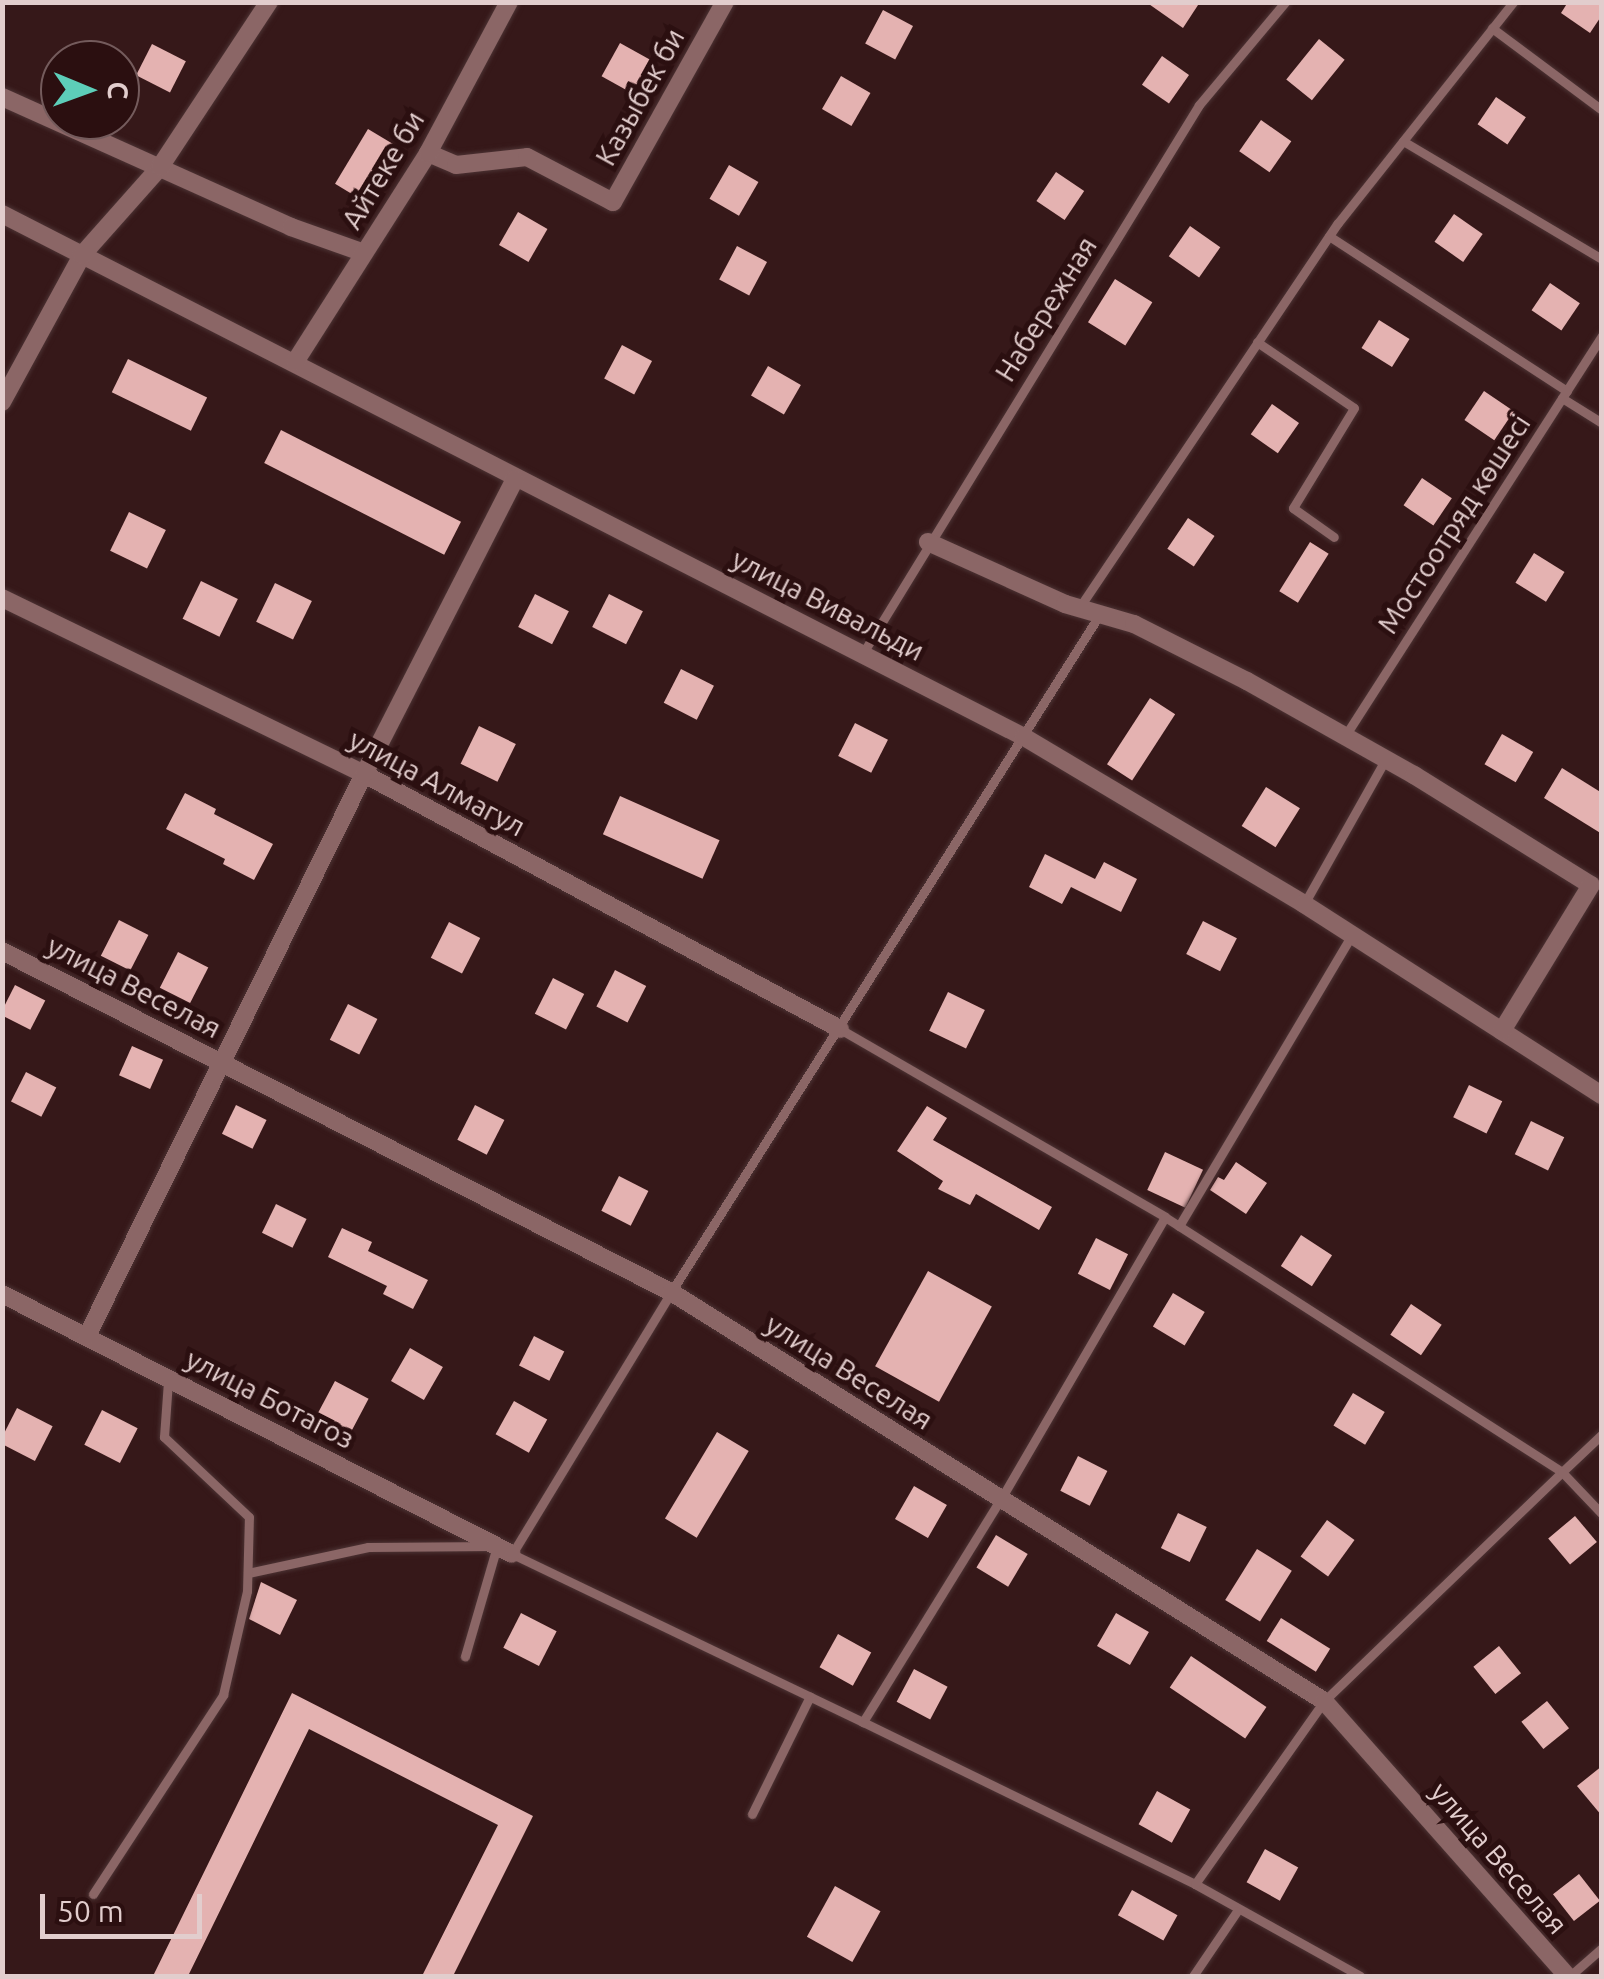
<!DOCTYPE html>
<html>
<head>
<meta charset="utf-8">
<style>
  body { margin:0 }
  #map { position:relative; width:1604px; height:1979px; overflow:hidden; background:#361819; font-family:Ubuntu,sans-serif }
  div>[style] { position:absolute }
  .building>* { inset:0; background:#e4b2b1; transform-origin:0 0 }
  .roads { filter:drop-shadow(0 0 2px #4c3334) drop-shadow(0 0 2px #4c3334) }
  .service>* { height:9px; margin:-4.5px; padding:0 4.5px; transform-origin:4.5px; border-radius:4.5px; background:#8b6666 }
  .minor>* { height:18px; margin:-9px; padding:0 9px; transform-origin:9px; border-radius:9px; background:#8b6666 }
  span { translate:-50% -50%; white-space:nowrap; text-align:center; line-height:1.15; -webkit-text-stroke:10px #2b0f10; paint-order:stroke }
  .street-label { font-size:28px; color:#e2cdcd }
  .frame { position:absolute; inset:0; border:5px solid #e2cdcd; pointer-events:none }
  .north { position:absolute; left:40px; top:40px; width:100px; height:100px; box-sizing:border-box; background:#2b0f10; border:2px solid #745b5c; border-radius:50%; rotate:91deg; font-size:28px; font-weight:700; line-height:40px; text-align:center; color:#e2cdcd }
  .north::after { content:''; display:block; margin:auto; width:35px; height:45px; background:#5dceb9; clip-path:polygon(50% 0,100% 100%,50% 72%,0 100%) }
  .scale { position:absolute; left:40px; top:1894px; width:162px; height:45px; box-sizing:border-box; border:5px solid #e2cdcd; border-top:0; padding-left:12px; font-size:30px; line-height:35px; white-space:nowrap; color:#e2cdcd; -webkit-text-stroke:8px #2b0f10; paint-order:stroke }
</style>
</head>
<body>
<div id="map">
  <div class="building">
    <i style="clip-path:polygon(1146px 2px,1200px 2px,1183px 28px)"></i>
    <i style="clip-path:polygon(1568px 2px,1602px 2px,1602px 15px,1590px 33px,1561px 13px)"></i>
    <i style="left:883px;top:10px;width:34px;height:38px;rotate:28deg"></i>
    <i style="left:1319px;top:39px;width:33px;height:52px;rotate:39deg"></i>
    <i style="left:620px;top:43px;width:35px;height:38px;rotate:29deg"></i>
    <i style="left:152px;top:44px;width:38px;height:35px;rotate:27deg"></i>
    <i style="left:1162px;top:56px;width:33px;height:35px;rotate:35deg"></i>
    <i style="left:841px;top:76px;width:34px;height:38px;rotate:30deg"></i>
    <i style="left:1496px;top:97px;width:36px;height:33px;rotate:34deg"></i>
    <i style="left:1261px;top:120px;width:37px;height:38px;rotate:35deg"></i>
    <i style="left:368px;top:129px;width:35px;height:64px;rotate:31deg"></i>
    <i style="left:729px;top:165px;width:34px;height:39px;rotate:30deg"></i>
    <i style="left:1056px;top:172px;width:34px;height:35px;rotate:34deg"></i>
    <i style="left:518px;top:212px;width:34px;height:38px;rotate:30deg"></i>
    <i style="left:1454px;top:214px;width:35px;height:34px;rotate:35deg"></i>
    <i style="left:1190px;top:226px;width:37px;height:37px;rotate:35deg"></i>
    <i style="left:737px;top:246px;width:34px;height:38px;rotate:28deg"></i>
    <i style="left:1115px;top:279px;width:44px;height:51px;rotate:32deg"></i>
    <i style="left:1550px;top:283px;width:36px;height:33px;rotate:34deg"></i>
    <i style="left:1379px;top:320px;width:36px;height:33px;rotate:32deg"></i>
    <i style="left:622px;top:345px;width:34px;height:38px;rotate:28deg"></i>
    <i style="left:128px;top:359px;width:88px;height:37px;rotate:26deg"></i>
    <i style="left:768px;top:366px;width:38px;height:34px;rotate:30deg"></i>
    <i style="left:1484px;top:391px;width:36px;height:35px;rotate:34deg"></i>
    <i style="left:1272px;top:404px;width:33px;height:37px;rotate:35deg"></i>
    <i style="left:281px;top:430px;width:202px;height:37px;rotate:27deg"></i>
    <i style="left:1422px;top:478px;width:36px;height:33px;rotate:34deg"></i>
    <i style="left:129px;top:512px;width:41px;height:43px;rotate:26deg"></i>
    <i style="left:1188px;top:518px;width:32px;height:37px;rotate:34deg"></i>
    <i style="left:1310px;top:542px;width:22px;height:58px;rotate:32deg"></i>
    <i style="left:1534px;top:553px;width:36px;height:35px;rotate:32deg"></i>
    <i style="left:201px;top:581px;width:41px;height:42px;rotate:26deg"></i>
    <i style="left:275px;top:583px;width:41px;height:43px;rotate:26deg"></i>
    <i style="left:535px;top:594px;width:38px;height:37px;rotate:27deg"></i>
    <i style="left:609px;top:594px;width:38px;height:37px;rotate:27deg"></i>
    <i style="left:681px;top:669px;width:37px;height:38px;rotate:27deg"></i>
    <i style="left:1150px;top:698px;width:30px;height:79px;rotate:33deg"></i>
    <i style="left:855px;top:723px;width:37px;height:37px;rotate:27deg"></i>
    <i style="left:479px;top:726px;width:41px;height:42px;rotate:26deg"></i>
    <i style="left:1502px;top:734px;width:36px;height:35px;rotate:30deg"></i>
    <i style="clip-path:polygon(1562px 768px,1602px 793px,1602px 834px,1544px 798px)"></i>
    <i style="left:1266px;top:787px;width:40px;height:46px;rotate:32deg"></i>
    <i style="clip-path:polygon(185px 793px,216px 809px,214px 814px,273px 844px,254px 880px,223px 864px,225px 859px,166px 829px)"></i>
    <i style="left:620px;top:796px;width:109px;height:42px;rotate:24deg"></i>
    <i style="clip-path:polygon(1045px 854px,1095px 879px,1104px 862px,1137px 879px,1121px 912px,1071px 887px,1062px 904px,1029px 887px)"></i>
    <i style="left:119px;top:920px;width:33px;height:40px;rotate:27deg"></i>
    <i style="left:1203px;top:921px;width:38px;height:37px;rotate:27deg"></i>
    <i style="left:449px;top:922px;width:35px;height:40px;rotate:27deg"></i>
    <i style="left:178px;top:952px;width:34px;height:40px;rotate:27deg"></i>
    <i style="left:615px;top:970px;width:35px;height:41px;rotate:27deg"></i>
    <i style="left:553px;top:978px;width:35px;height:40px;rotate:27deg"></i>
    <i style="left:15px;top:985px;width:34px;height:33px;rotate:27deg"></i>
    <i style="left:948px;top:992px;width:41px;height:43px;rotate:26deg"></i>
    <i style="left:348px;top:1004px;width:33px;height:40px;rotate:27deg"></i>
    <i style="left:132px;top:1046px;width:34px;height:32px;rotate:24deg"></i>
    <i style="left:26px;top:1072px;width:34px;height:33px;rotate:27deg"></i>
    <i style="left:1469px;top:1085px;width:37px;height:36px;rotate:26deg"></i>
    <i style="left:236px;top:1105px;width:34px;height:32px;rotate:26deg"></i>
    <i style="left:475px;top:1105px;width:33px;height:39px;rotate:27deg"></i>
    <i style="clip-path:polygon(927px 1106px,947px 1118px,933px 1140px,1052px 1207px,1039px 1230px,976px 1194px,970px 1205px,938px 1189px,943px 1181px,897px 1151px)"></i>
    <i style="left:1531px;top:1121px;width:37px;height:37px;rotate:26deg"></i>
    <i style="left:1165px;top:1152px;width:42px;height:42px;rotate:25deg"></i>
    <i style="clip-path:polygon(1236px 1162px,1267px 1183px,1246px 1214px,1210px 1190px,1218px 1177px,1224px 1180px)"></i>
    <i style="left:619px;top:1176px;width:33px;height:39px;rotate:27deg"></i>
    <i style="left:276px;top:1204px;width:34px;height:32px;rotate:26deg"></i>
    <i style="clip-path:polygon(342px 1228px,372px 1242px,368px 1251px,428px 1280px,413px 1309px,383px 1294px,387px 1286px,328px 1257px)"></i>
    <i style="left:1301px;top:1235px;width:37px;height:37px;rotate:33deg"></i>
    <i style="left:1096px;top:1238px;width:36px;height:40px;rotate:27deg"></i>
    <i style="left:928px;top:1271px;width:73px;height:109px;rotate:29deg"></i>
    <i style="left:1173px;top:1293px;width:37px;height:39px;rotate:31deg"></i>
    <i style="left:1411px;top:1304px;width:37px;height:37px;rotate:34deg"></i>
    <i style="left:534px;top:1336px;width:34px;height:33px;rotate:27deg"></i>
    <i style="left:410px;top:1348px;width:38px;height:38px;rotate:30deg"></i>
    <i style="left:335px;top:1381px;width:38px;height:38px;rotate:28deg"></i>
    <i style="left:1353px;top:1393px;width:37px;height:38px;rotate:31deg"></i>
    <i style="left:514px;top:1401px;width:38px;height:38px;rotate:29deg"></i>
    <i style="left:17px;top:1408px;width:40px;height:39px;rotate:27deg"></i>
    <i style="left:102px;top:1410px;width:40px;height:39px;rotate:27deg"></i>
    <i style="left:717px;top:1432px;width:37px;height:101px;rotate:31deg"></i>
    <i style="left:1078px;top:1456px;width:33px;height:39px;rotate:27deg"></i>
    <i style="left:914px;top:1486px;width:38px;height:38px;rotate:30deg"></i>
    <i style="left:1178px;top:1513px;width:32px;height:39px;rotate:26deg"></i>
    <i style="left:1575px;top:1516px;width:34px;height:35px;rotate:50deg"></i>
    <i style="left:1327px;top:1520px;width:34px;height:45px;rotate:36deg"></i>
    <i style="left:996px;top:1535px;width:37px;height:38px;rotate:31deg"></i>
    <i style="left:1257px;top:1549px;width:41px;height:60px;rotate:32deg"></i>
    <i style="clip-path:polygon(261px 1582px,297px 1600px,280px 1635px,249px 1619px)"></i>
    <i style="left:521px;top:1613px;width:40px;height:39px;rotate:27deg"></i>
    <i style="left:1116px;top:1613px;width:38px;height:38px;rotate:30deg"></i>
    <i style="left:1281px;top:1618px;width:58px;height:27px;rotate:32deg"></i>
    <i style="left:838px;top:1634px;width:38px;height:38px;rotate:29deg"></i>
    <i style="left:1499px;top:1646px;width:35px;height:33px;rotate:51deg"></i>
    <i style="left:1191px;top:1656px;width:91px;height:38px;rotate:34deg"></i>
    <i style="left:914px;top:1669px;width:38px;height:37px;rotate:28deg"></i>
    <i style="clip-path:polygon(292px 1693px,533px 1816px,453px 1976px,422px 1976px,498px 1825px,309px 1729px,188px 1976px,153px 1976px)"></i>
    <i style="left:1547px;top:1701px;width:35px;height:33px;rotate:51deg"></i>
    <i style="clip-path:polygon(1602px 1766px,1602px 1816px,1577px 1786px)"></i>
    <i style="left:1157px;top:1791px;width:38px;height:38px;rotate:29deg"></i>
    <i style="left:1265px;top:1849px;width:38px;height:38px;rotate:29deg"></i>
    <i style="left:1579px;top:1874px;width:34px;height:33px;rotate:52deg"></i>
    <i style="left:835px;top:1886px;width:52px;height:58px;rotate:29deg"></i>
    <i style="left:1132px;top:1890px;width:52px;height:29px;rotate:29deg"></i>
  </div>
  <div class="roads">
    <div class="service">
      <i style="left:1492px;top:28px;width:137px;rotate:36.7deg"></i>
      <i style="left:1403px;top:141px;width:231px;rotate:30.7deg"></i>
      <i style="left:1329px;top:236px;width:284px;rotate:33.1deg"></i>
      <i style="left:1257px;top:342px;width:117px;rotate:34.2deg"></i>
      <i style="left:1354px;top:408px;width:117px;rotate:121.4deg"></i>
      <i style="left:1293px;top:508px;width:50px;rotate:35.3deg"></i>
      <i style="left:1562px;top:398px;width:47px;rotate:32deg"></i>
      <i style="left:1079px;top:608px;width:464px;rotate:-56.1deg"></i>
      <i style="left:1338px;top:223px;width:282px;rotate:-51.6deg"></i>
      <i style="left:863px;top:653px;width:643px;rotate:-58.49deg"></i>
      <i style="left:1199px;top:105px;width:134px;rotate:-50.1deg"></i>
      <i style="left:1345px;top:736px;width:475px;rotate:-57.3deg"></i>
      <i style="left:1304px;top:904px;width:165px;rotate:-60.6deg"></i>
      <i style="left:840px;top:1029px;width:375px;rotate:30deg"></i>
      <i style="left:1165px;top:1217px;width:328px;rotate:120.2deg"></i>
      <i style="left:1000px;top:1500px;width:261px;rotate:121.7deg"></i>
      <i style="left:863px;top:1722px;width:389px;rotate:-154.4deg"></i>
      <i style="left:512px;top:1554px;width:306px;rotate:-58.7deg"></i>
      <i style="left:671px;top:1292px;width:802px;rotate:-57.68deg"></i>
      <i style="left:1165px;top:1217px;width:472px;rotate:32.7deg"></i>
      <i style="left:1562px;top:1472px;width:55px;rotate:-43.5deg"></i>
      <i style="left:1179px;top:1226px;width:339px;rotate:-59.3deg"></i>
      <i style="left:248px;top:1573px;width:123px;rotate:-12.2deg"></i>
      <i style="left:368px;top:1547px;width:129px;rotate:-0.4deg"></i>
      <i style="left:497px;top:1546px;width:115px;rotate:106.2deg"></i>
      <i style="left:863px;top:1722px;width:369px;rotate:26deg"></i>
      <i style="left:1195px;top:1884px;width:189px;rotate:29.1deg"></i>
      <i style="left:752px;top:1814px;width:131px;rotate:-63.8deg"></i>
      <i style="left:1195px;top:1884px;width:224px;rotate:-54.8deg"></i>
      <i style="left:1324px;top:1701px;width:330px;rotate:-43.9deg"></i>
      <i style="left:1562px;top:1472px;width:58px;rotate:46.4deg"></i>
      <i style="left:93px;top:1894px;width:238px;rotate:-56.8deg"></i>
      <i style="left:223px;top:1695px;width:107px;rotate:-77deg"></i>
      <i style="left:247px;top:1591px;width:74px;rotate:-88.5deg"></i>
      <i style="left:249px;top:1517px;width:117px;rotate:-136.7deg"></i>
      <i style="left:164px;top:1437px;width:56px;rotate:-85.9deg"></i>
      <i style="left:1193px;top:1976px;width:78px;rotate:-55.9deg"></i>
      <i style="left:1570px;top:1976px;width:43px;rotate:-41.2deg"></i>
    </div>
    <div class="minor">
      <i style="left:2px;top:97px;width:317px;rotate:24.2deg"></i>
      <i style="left:291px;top:227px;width:77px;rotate:19.6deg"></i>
      <i style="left:428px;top:153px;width:30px;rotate:23deg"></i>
      <i style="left:456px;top:165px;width:71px;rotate:-6.4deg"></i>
      <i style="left:527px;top:157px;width:97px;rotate:27.6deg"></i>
      <i style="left:613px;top:202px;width:229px;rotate:-60.8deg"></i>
      <i style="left:2px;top:214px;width:1148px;rotate:27.1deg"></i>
      <i style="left:1024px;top:737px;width:326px;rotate:30.8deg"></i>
      <i style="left:1304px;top:904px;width:354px;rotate:32.7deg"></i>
      <i style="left:295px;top:362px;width:248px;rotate:-57.5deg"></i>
      <i style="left:428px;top:153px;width:171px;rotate:-61.8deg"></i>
      <i style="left:2px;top:402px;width:167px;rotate:-61.4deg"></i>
      <i style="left:82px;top:255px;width:118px;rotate:-48.4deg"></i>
      <i style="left:160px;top:167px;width:198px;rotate:-56.6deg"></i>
      <i style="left:928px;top:542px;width:150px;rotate:24.3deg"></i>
      <i style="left:1065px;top:604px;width:72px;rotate:16.2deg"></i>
      <i style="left:1134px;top:624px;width:127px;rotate:26.8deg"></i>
      <i style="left:1247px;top:681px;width:192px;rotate:29.4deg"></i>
      <i style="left:1414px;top:775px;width:208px;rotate:31.9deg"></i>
      <i style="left:1591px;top:885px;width:171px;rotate:121.4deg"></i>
      <i style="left:2px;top:598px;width:403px;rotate:25.9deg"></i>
      <i style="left:364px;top:774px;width:540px;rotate:28.18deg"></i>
      <i style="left:2px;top:951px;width:751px;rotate:27.01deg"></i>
      <i style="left:671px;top:1292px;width:771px;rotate:32.06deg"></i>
      <i style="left:1324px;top:1701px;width:367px;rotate:48.5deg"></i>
      <i style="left:2px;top:1294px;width:572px;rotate:27.01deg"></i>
      <i style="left:87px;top:1336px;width:627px;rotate:-63.76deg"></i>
      <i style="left:364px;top:774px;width:331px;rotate:-62.9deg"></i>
    </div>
  </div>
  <div class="street-label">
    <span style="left:640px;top:97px;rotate:-61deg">Казыбек би</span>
    <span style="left:383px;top:170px;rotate:-59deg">Айтеке би</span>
    <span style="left:1046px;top:309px;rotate:-58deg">Набережная</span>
    <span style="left:1454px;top:524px;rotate:-57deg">Мостоотряд көшесі</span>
    <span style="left:828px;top:605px;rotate:27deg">улица Вивальди</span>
    <span style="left:437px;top:783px;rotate:28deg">улица Алмагул</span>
    <span style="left:134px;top:987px;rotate:27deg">улица Веселая</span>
    <span style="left:849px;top:1372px;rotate:32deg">улица Веселая</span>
    <span style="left:270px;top:1399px;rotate:27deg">улица Ботагоз</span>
    <span style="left:1499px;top:1858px;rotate:49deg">улица Веселая</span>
  </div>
  <div class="frame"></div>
  <div class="north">С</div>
  <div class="scale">50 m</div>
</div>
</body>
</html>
